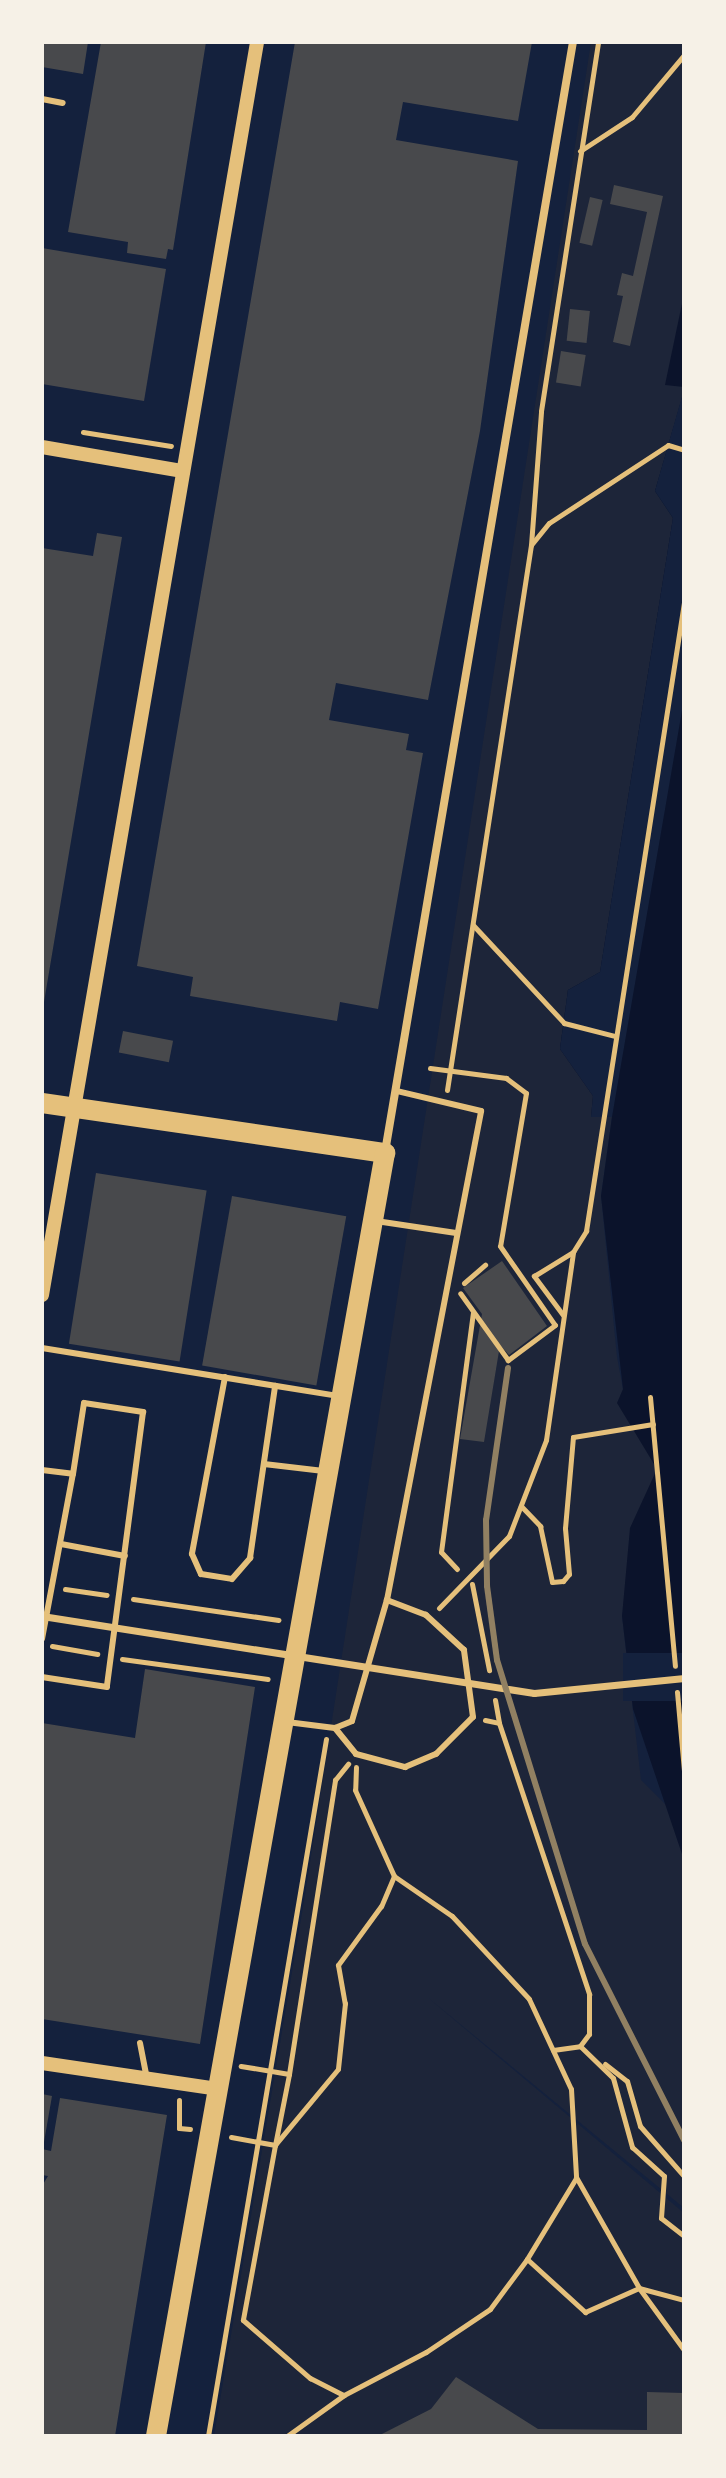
<!DOCTYPE html>
<html>
<head>
<meta charset="utf-8">
<style>
  body { margin:0 }
  #map { position:relative; width:726px; height:2478px; overflow:hidden; background:#14213d; font-family:"Archivo Narrow",sans-serif }
  div>[style] { position:absolute }
  .green>* { inset:0; background:#1d2539 }
  .water>* { inset:0; background:#0b132b }
  .pier>* { inset:0; background:#14213d; transform-origin:0 0 }
  .building>* { inset:0; background:#48494c; transform-origin:0 0 }
  .path>* { height:5px; margin:-2.5px; padding:0 2.5px; transform-origin:2.5px; border-radius:2.5px; background:#e5c07b }
  .service>* { height:6px; margin:-3px; padding:0 3px; transform-origin:3px; border-radius:3px; background:#e5c07b }
  .pedestrian>* { height:7px; margin:-3.5px; padding:0 3.5px; transform-origin:3.5px; border-radius:3.5px; background:#e5c07b }
  .minor>* { height:8px; margin:-4px; padding:0 4px; transform-origin:4px; border-radius:4px; background:#e5c07b }
  .tertiary>* { height:14px; margin:-7px; padding:0 7px; transform-origin:7px; border-radius:7px; background:#e5c07b }
  .primary>* { height:20px; margin:-10px; padding:0 10px; transform-origin:10px; border-radius:10px; background:#e5c07b }
  .rail>* { height:6px; margin:-3px; padding:0 3px; transform-origin:3px; border-radius:3px; background:#918062 }
  span { translate:-50% -50%; white-space:nowrap; text-align:center; line-height:1.15; -webkit-text-stroke:6px #f6f1e7; paint-order:stroke }
  .frame { position:absolute; inset:0; border:44px solid #f6f1e7; pointer-events:none }
</style>
</head>
<body>
<div id="map">
  <div class="green">
    <i style="clip-path:polygon(591px 42px,684px 42px,684px 391px,655px 491px,673px 518px,600px 973px,568px 990px,560px 1048px,612px 1117px,601px 1196px,617px 1357px,623px 1389px,657px 1469px,622px 1616px,641px 1780px,669px 1808px,684px 1849px,684px 2208px,426px 1996px,684px 2213px,684px 2436px,214px 2436px,305px 1895px)"></i>
  </div>
  <div class="water">
    <i style="clip-path:polygon(684px 294px,684px 387px,665px 385px)"></i>
    <i style="clip-path:polygon(684px 391px,684px 1860px,633px 1709px,622px 1616px,630px 1528px,657px 1469px,617px 1403px,623px 1389px,601px 1196px,612px 1117px,591px 1117px,593px 1096px,560px 1049px,568px 990px,600px 972px,673px 518px,655px 491px)"></i>
  </div>
  <div class="pier">
    <i style="clip-path:polygon(683px 393px,684px 699px,612px 1117px,591px 1117px,593px 1096px,560px 1049px,568px 990px,600px 972px,673px 518px,655px 491px)"></i>
    <i style="left:684px;top:1653px;width:48px;height:61px;rotate:90deg"></i>
  </div>
  <div class="building">
    <i style="clip-path:polygon(42px 42px,88px 42px,83px 74px,42px 67px)"></i>
    <i style="clip-path:polygon(101px 42px,206px 42px,173px 250px,168px 249px,166px 259px,127px 253px,128px 242px,68px 232px)"></i>
    <i style="clip-path:polygon(295px 42px,532px 42px,518px 121px,403px 102px,396px 140px,518px 161px,480px 431px,428px 700px,336px 683px,329px 720px,409px 734px,406px 750px,423px 753px,378px 1009px,340px 1002px,337px 1021px,190px 996px,193px 977px,137px 966px)"></i>
    <i style="clip-path:polygon(614px 185px,663px 196px,630px 346px,613px 342px,623px 296px,617px 295px,622px 273px,633px 276px,647px 212px,610px 204px)"></i>
    <i style="left:590px;top:197px;width:13px;height:47px;rotate:13deg"></i>
    <i style="clip-path:polygon(42px 248px,166px 269px,144px 401px,42px 384px)"></i>
    <i style="left:570px;top:309px;width:20px;height:32px;rotate:6deg"></i>
    <i style="left:561px;top:351px;width:25px;height:32px;rotate:9deg"></i>
    <i style="clip-path:polygon(97px 533px,122px 537px,42px 1014px,42px 548px,93px 556px)"></i>
    <i style="left:123px;top:1031px;width:51px;height:22px;rotate:11deg"></i>
    <i style="left:96px;top:1173px;width:112px;height:173px;rotate:9deg"></i>
    <i style="left:232px;top:1196px;width:116px;height:172px;rotate:10deg"></i>
    <i style="clip-path:polygon(502px 1261px,547px 1326px,509px 1355px,500px 1345px,484px 1442px,460px 1439px,482px 1314px,463px 1288px)"></i>
    <i style="clip-path:polygon(145px 1669px,255px 1687px,200px 2044px,42px 2019px,42px 1723px,135px 1738px)"></i>
    <i style="clip-path:polygon(42px 2094px,52px 2096px,44px 2142px,42px 2142px)"></i>
    <i style="clip-path:polygon(60px 2098px,167px 2115px,115px 2436px,42px 2436px,42px 2186px,48px 2176px,42px 2175px,42px 2149px,51px 2151px)"></i>
    <i style="clip-path:polygon(456px 2377px,538px 2429px,647px 2430px,647px 2392px,684px 2393px,684px 2436px,378px 2436px,431px 2409px)"></i>
  </div>
  <div class="path">
    <i style="left:580px;top:151px;width:62px;rotate:-33.2deg"></i>
    <i style="left:632px;top:117px;width:81px;rotate:-50deg"></i>
    <i style="left:83px;top:432px;width:89px;rotate:9deg"></i>
    <i style="left:531px;top:545px;width:28px;rotate:-51deg"></i>
    <i style="left:549px;top:523px;width:142px;rotate:-33.2deg"></i>
    <i style="left:668px;top:445px;width:17px;rotate:17deg"></i>
    <i style="left:473px;top:925px;width:134px;rotate:47.1deg"></i>
    <i style="left:564px;top:1023px;width:53px;rotate:14.3deg"></i>
    <i style="left:430px;top:1068px;width:77px;rotate:7.5deg"></i>
    <i style="left:506px;top:1078px;width:25px;rotate:37deg"></i>
    <i style="left:526px;top:1093px;width:155px;rotate:99.6deg"></i>
    <i style="left:500px;top:1246px;width:96px;rotate:55.2deg"></i>
    <i style="left:555px;top:1325px;width:59px;rotate:143.3deg"></i>
    <i style="left:508px;top:1360px;width:82px;rotate:-125.6deg"></i>
    <i style="left:447px;top:1090px;width:551px;rotate:-81.24deg"></i>
    <i style="left:531px;top:545px;width:134px;rotate:-85.7deg"></i>
    <i style="left:541px;top:411px;width:373px;rotate:-81.2deg"></i>
    <i style="left:464px;top:1283px;width:28px;rotate:-41deg"></i>
    <i style="left:563px;top:1315px;width:49px;rotate:-126.6deg"></i>
    <i style="left:534px;top:1276px;width:46px;rotate:-31.6deg"></i>
    <i style="left:650px;top:1397px;width:270px;rotate:84.7deg"></i>
    <i style="left:521px;top:1506px;width:28px;rotate:46deg"></i>
    <i style="left:540px;top:1526px;width:57px;rotate:77.9deg"></i>
    <i style="left:552px;top:1582px;width:11px;rotate:-5deg"></i>
    <i style="left:563px;top:1581px;width:9px;rotate:-49deg"></i>
    <i style="left:569px;top:1574px;width:46px;rotate:-95deg"></i>
    <i style="left:565px;top:1528px;width:91px;rotate:-85deg"></i>
    <i style="left:573px;top:1437px;width:81px;rotate:-9.2deg"></i>
    <i style="left:457px;top:1569px;width:23px;rotate:-133deg"></i>
    <i style="left:441px;top:1552px;width:241px;rotate:-82.4deg"></i>
    <i style="left:472px;top:1584px;width:88px;rotate:78.8deg"></i>
    <i style="left:65px;top:1589px;width:42px;rotate:8.1deg"></i>
    <i style="left:133px;top:1599px;width:147px;rotate:8.2deg"></i>
    <i style="left:439px;top:1608px;width:100px;rotate:-45.8deg"></i>
    <i style="left:509px;top:1536px;width:103px;rotate:-68.9deg"></i>
    <i style="left:546px;top:1440px;width:190px;rotate:-81.8deg"></i>
    <i style="left:573px;top:1252px;width:25px;rotate:-58deg"></i>
    <i style="left:586px;top:1231px;width:637px;rotate:-81.14deg"></i>
    <i style="left:52px;top:1646px;width:46px;rotate:10.1deg"></i>
    <i style="left:122px;top:1659px;width:147px;rotate:7.8deg"></i>
    <i style="left:677px;top:1692px;width:79px;rotate:84.9deg"></i>
    <i style="left:495px;top:1700px;width:23px;rotate:80deg"></i>
    <i style="left:485px;top:1720px;width:14px;rotate:12deg"></i>
    <i style="left:499px;top:1723px;width:286px;rotate:71.6deg"></i>
    <i style="left:589px;top:1994px;width:40px;rotate:90deg"></i>
    <i style="left:589px;top:2034px;width:15px;rotate:127deg"></i>
    <i style="left:356px;top:1767px;width:23px;rotate:92deg"></i>
    <i style="left:355px;top:1790px;width:94px;rotate:65.6deg"></i>
    <i style="left:394px;top:1876px;width:70px;rotate:34.6deg"></i>
    <i style="left:452px;top:1916px;width:113px;rotate:47.1deg"></i>
    <i style="left:529px;top:1999px;width:99px;rotate:65deg"></i>
    <i style="left:571px;top:2089px;width:88px;rotate:86.7deg"></i>
    <i style="left:576px;top:2177px;width:128px;rotate:60.4deg"></i>
    <i style="left:639px;top:2288px;width:77px;rotate:54deg"></i>
    <i style="left:394px;top:1876px;width:33px;rotate:113deg"></i>
    <i style="left:381px;top:1906px;width:73px;rotate:126.1deg"></i>
    <i style="left:338px;top:1965px;width:39px;rotate:80deg"></i>
    <i style="left:345px;top:2003px;width:66px;rotate:96.1deg"></i>
    <i style="left:338px;top:2069px;width:99px;rotate:129.7deg"></i>
    <i style="left:275px;top:2145px;width:178px;rotate:100.4deg"></i>
    <i style="left:243px;top:2320px;width:89px;rotate:40.9deg"></i>
    <i style="left:310px;top:2378px;width:38px;rotate:27deg"></i>
    <i style="left:344px;top:2395px;width:93px;rotate:-27.7deg"></i>
    <i style="left:426px;top:2352px;width:77px;rotate:-33.9deg"></i>
    <i style="left:490px;top:2309px;width:62px;rotate:-53.5deg"></i>
    <i style="left:580px;top:2046px;width:46px;rotate:44.1deg"></i>
    <i style="left:613px;top:2078px;width:72px;rotate:74.6deg"></i>
    <i style="left:632px;top:2147px;width:43px;rotate:42.2deg"></i>
    <i style="left:664px;top:2176px;width:42px;rotate:94.1deg"></i>
    <i style="left:661px;top:2218px;width:29px;rotate:38deg"></i>
    <i style="left:553px;top:2050px;width:27px;rotate:-8deg"></i>
    <i style="left:605px;top:2064px;width:28px;rotate:38deg"></i>
    <i style="left:627px;top:2081px;width:47px;rotate:73.9deg"></i>
    <i style="left:640px;top:2126px;width:67px;rotate:48.7deg"></i>
    <i style="left:289px;top:2074px;width:298px;rotate:-81.1deg"></i>
    <i style="left:335px;top:1780px;width:21px;rotate:-51deg"></i>
    <i style="left:179px;top:2100px;width:28px;rotate:90deg"></i>
    <i style="left:179px;top:2128px;width:11px;rotate:5deg"></i>
    <i style="left:231px;top:2137px;width:45px;rotate:10.3deg"></i>
    <i style="left:275px;top:2145px;width:72px;rotate:-78.8deg"></i>
    <i style="left:289px;top:2074px;width:49px;rotate:-170.5deg"></i>
    <i style="left:576px;top:2178px;width:95px;rotate:121.2deg"></i>
    <i style="left:527px;top:2259px;width:79px;rotate:42.4deg"></i>
    <i style="left:585px;top:2312px;width:59px;rotate:-24deg"></i>
    <i style="left:639px;top:2288px;width:47px;rotate:14.9deg"></i>
    <i style="left:208px;top:2436px;width:707px;rotate:-80.39deg"></i>
    <i style="left:287px;top:2436px;width:70px;rotate:-35.7deg"></i>
  </div>
  <div class="service">
    <i style="left:42px;top:99px;width:21px;rotate:11deg"></i>
    <i style="left:376px;top:1221px;width:81px;rotate:8.5deg"></i>
    <i style="left:42px;top:1348px;width:301px;rotate:9.2deg"></i>
    <i style="left:225px;top:1377px;width:180px;rotate:100.6deg"></i>
    <i style="left:192px;top:1554px;width:22px;rotate:66deg"></i>
    <i style="left:201px;top:1574px;width:31px;rotate:9deg"></i>
    <i style="left:232px;top:1579px;width:28px;rotate:-49deg"></i>
    <i style="left:250px;top:1558px;width:174px;rotate:-81.7deg"></i>
    <i style="left:264px;top:1464px;width:60px;rotate:6.7deg"></i>
    <i style="left:42px;top:1470px;width:31px;rotate:7deg"></i>
    <i style="left:73px;top:1474px;width:72px;rotate:-81.2deg"></i>
    <i style="left:84px;top:1403px;width:60px;rotate:8.7deg"></i>
    <i style="left:143px;top:1412px;width:277px;rotate:97.5deg"></i>
    <i style="left:107px;top:1687px;width:66px;rotate:-171.3deg"></i>
    <i style="left:61px;top:1544px;width:65px;rotate:10.6deg"></i>
    <i style="left:42px;top:1639px;width:168px;rotate:-79.4deg"></i>
    <i style="left:287px;top:1722px;width:48px;rotate:7.1deg"></i>
    <i style="left:335px;top:1728px;width:18px;rotate:-22deg"></i>
    <i style="left:352px;top:1721px;width:126px;rotate:-73.9deg"></i>
    <i style="left:387px;top:1600px;width:498px;rotate:-79.1deg"></i>
    <i style="left:481px;top:1111px;width:86px;rotate:-166.6deg"></i>
    <i style="left:335px;top:1728px;width:33px;rotate:51deg"></i>
    <i style="left:356px;top:1754px;width:51px;rotate:14.9deg"></i>
    <i style="left:405px;top:1767px;width:34px;rotate:-23deg"></i>
    <i style="left:436px;top:1754px;width:52px;rotate:-45deg"></i>
    <i style="left:473px;top:1717px;width:68px;rotate:-97.7deg"></i>
    <i style="left:464px;top:1650px;width:52px;rotate:-137.4deg"></i>
    <i style="left:426px;top:1615px;width:42px;rotate:-159deg"></i>
    <i style="left:140px;top:2043px;width:37px;rotate:79deg"></i>
  </div>
  <div class="pedestrian">
    <i style="left:42px;top:1616px;width:498px;rotate:8.9deg"></i>
    <i style="left:534px;top:1693px;width:151px;rotate:-5.7deg"></i>
  </div>
  <div class="minor">
    <i style="left:385px;top:1152px;width:1126px;rotate:-80.39deg"></i>
  </div>
  <div class="tertiary">
    <i style="left:42px;top:447px;width:143px;rotate:9.7deg"></i>
    <i style="left:42px;top:1295px;width:1271px;rotate:-80.26deg"></i>
    <i style="left:42px;top:2063px;width:179px;rotate:8.4deg"></i>
  </div>
  <div class="primary">
    <i style="left:42px;top:1103px;width:347px;rotate:8.3deg"></i>
    <i style="left:385px;top:1153px;width:1303px;rotate:100.12deg"></i>
  </div>
  <div class="rail">
    <i style="left:508px;top:1368px;width:154px;rotate:98.2deg"></i>
    <i style="left:486px;top:1520px;width:66px;rotate:89.1deg"></i>
    <i style="left:487px;top:1586px;width:75px;rotate:82.3deg"></i>
    <i style="left:497px;top:1660px;width:297px;rotate:72.8deg"></i>
    <i style="left:585px;top:1944px;width:220px;rotate:63.2deg"></i>
  </div>
  <div class="frame"></div>
</div>
</body>
</html>
